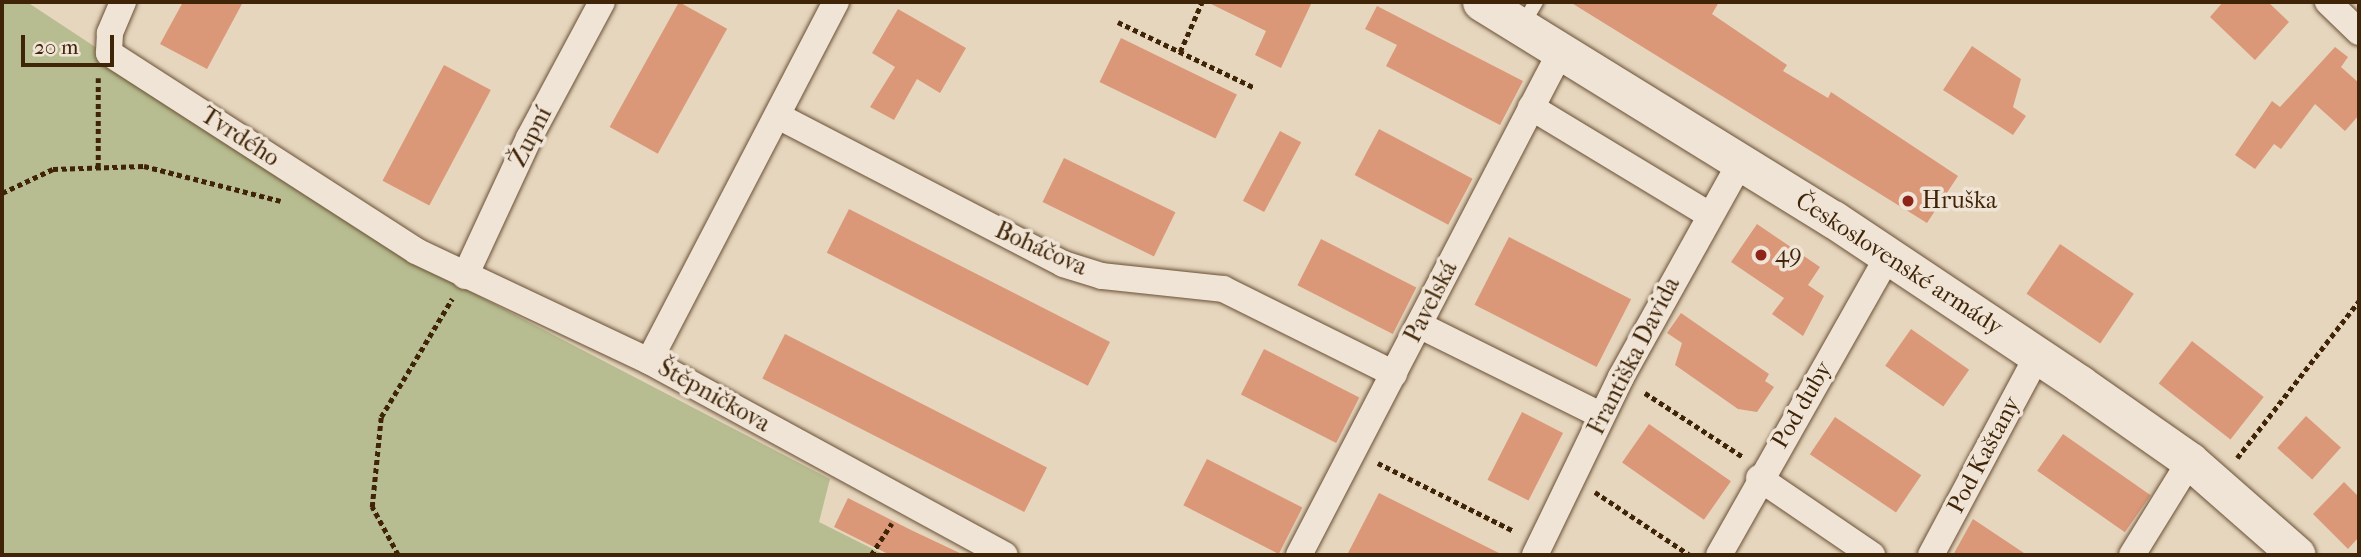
<!DOCTYPE html>
<html>
<head>
<meta charset="utf-8">
<style>
  body { margin:0 }
  #map { position:relative; width:2361px; height:557px; overflow:hidden; background:#e6d6be; font-family:"IM FELL French Canon",serif }
  div>[style] { position:absolute }
  .green>* { inset:0; background:#b7bd90 }
  .building>* { inset:0; background:#db9879; transform-origin:0 0 }
  .path>* { height:4.5px; margin-top:-2.25px; transform-origin:0; background:repeating-linear-gradient(90deg,#402407 0 5px,transparent 0 8.5px) }
  .roads { filter:drop-shadow(0 0 2px #6a5035) drop-shadow(0 0 2px #6a5035) }
  .lane>* { height:14px; margin:-7px; padding:0 7px; transform-origin:7px; border-radius:7px; background:#efe4d5 }
  .street>* { height:26px; margin:-13px; padding:0 13px; transform-origin:13px; border-radius:13px; background:#efe4d5 }
  .secondary>* { height:37px; margin:-18.5px; padding:0 18.5px; transform-origin:18.5px; border-radius:18.5px; background:#efe4d5 }
  .dots>* { width:19px; height:19px; translate:-50% -50%; box-sizing:border-box; border:4px solid #efe4d5; border-radius:50% }
  span { translate:-50% -50%; white-space:nowrap; text-align:center; line-height:1.15; -webkit-text-stroke:7px #efe4d5; paint-order:stroke }
  .street-label { font-size:24px; color:#402407 }
  .poi-label { font-size:24px; color:#402407 }
  .left { translate:0 -50%; text-align:left }
  .frame { position:absolute; inset:0; border:4px solid #402407; pointer-events:none }
  .scale { position:absolute; left:21px; top:35px; width:93px; height:32px; box-sizing:border-box; border:4px solid #402407; border-top:0; padding-left:9px; font-size:21px; line-height:24px; white-space:nowrap; color:#402407; -webkit-text-stroke:5px #efe4d5; paint-order:stroke }
</style>
</head>
<body>
<div id="map">
  <div class="green">
    <i style="clip-path:polygon(2px 2px,27px 2px,452px 282px,830px 479px,819px 522px,885px 555px,2px 555px)"></i>
  </div>
  <div class="building">
    <i style="clip-path:polygon(183px 2px,243px 2px,207px 69px,160px 44px)"></i>
    <i style="left:679px;top:2px;width:55px;height:143px;rotate:29deg"></i>
    <i style="clip-path:polygon(1207px 2px,1312px 2px,1281px 68px,1255px 55px,1266px 31px)"></i>
    <i style="clip-path:polygon(1570px 2px,1719px 2px,1712px 14px,1787px 65px,1783px 71px,1828px 98px,1831px 92px,1958px 176px,1927px 223px)"></i>
    <i style="clip-path:polygon(2223px 2px,2268px 2px,2289px 22px,2255px 60px,2210px 17px)"></i>
    <i style="clip-path:polygon(1377px 6px,1523px 81px,1500px 125px,1386px 66px,1397px 45px,1365px 29px)"></i>
    <i style="clip-path:polygon(898px 9px,966px 48px,940px 93px,917px 79px,894px 120px,870px 107px,895px 67px,872px 53px)"></i>
    <i style="left:1121px;top:38px;width:129px;height:49px;rotate:26deg"></i>
    <i style="clip-path:polygon(1972px 46px,2021px 79px,2013px 107px,2026px 116px,2013px 135px,1943px 90px)"></i>
    <i style="clip-path:polygon(2335px 47px,2348px 57px,2341px 67px,2359px 83px,2359px 115px,2345px 131px,2315px 104px,2281px 149px,2274px 144px,2255px 169px,2235px 155px,2272px 101px,2280px 107px)"></i>
    <i style="left:444px;top:65px;width:53px;height:131px;rotate:28deg"></i>
    <i style="left:1379px;top:129px;width:106px;height:52px;rotate:28deg"></i>
    <i style="left:1280px;top:131px;width:24px;height:79px;rotate:28deg"></i>
    <i style="left:1064px;top:158px;width:124px;height:49px;rotate:26deg"></i>
    <i style="left:849px;top:209px;width:293px;height:49px;rotate:27deg"></i>
    <i style="clip-path:polygon(1757px 224px,1820px 267px,1808px 285px,1824px 296px,1803px 336px,1772px 314px,1784px 298px,1731px 262px)"></i>
    <i style="left:1509px;top:237px;width:137px;height:76px;rotate:27deg"></i>
    <i style="left:1321px;top:239px;width:107px;height:52px;rotate:27deg"></i>
    <i style="left:2060px;top:244px;width:89px;height:60px;rotate:34deg"></i>
    <i style="clip-path:polygon(1681px 313px,1769px 374px,1765px 381px,1774px 387px,1757px 412px,1738px 409px,1675px 365px,1682px 343px,1667px 333px)"></i>
    <i style="left:1911px;top:329px;width:71px;height:45px;rotate:35deg"></i>
    <i style="left:785px;top:334px;width:294px;height:50px;rotate:27deg"></i>
    <i style="left:2192px;top:341px;width:91px;height:54px;rotate:38deg"></i>
    <i style="left:1264px;top:349px;width:107px;height:51px;rotate:27deg"></i>
    <i style="left:1522px;top:412px;width:46px;height:76px;rotate:27deg"></i>
    <i style="left:2306px;top:416px;width:47px;height:43px;rotate:42deg"></i>
    <i style="left:1835px;top:417px;width:104px;height:45px;rotate:34deg"></i>
    <i style="left:1649px;top:424px;width:100px;height:47px;rotate:35deg"></i>
    <i style="left:2063px;top:434px;width:107px;height:45px;rotate:35deg"></i>
    <i style="left:1207px;top:459px;width:107px;height:52px;rotate:27deg"></i>
    <i style="clip-path:polygon(2344px 482px,2359px 497px,2359px 537px,2348px 549px,2313px 514px)"></i>
    <i style="clip-path:polygon(1379px 493px,1503px 555px,1347px 555px)"></i>
    <i style="clip-path:polygon(848px 498px,911px 530px,964px 555px,890px 555px,834px 527px)"></i>
    <i style="clip-path:polygon(1973px 519px,2027px 555px,1953px 555px)"></i>
  </div>
  <div class="path">
    <i style="left:1118px;top:22px;width:150px;rotate:25.7deg"></i>
    <i style="left:1180px;top:52px;width:55px;rotate:-66.3deg"></i>
    <i style="left:98px;top:168px;width:90px;rotate:-90deg"></i>
    <i style="left:2px;top:193px;width:56px;rotate:-25.2deg"></i>
    <i style="left:53px;top:169px;width:91px;rotate:-1.9deg"></i>
    <i style="left:144px;top:166px;width:141px;rotate:14.3deg"></i>
    <i style="left:1645px;top:393px;width:117px;rotate:33.1deg"></i>
    <i style="left:2237px;top:458px;width:199px;rotate:-52.2deg"></i>
    <i style="left:1378px;top:463px;width:152px;rotate:26.6deg"></i>
    <i style="left:1595px;top:492px;width:114px;rotate:33.6deg"></i>
    <i style="left:398px;top:555px;width:55px;rotate:-118.4deg"></i>
    <i style="left:372px;top:507px;width:90px;rotate:-84.3deg"></i>
    <i style="left:381px;top:417px;width:138px;rotate:-59deg"></i>
    <i style="left:871px;top:555px;width:38px;rotate:-57deg"></i>
  </div>
  <div class="roads">
    <div class="lane">
      <i style="left:1522px;top:26px;width:28px;rotate:-60deg"></i>
    </div>
    <div class="street">
      <i style="left:123px;top:2px;width:34px;rotate:113deg"></i>
      <i style="left:110px;top:33px;width:20px;rotate:93deg"></i>
      <i style="left:109px;top:53px;width:365px;rotate:32.8deg"></i>
      <i style="left:416px;top:251px;width:258px;rotate:25.3deg"></i>
      <i style="left:649px;top:361px;width:405px;rotate:28.6deg"></i>
      <i style="left:2328px;top:2px;width:43px;rotate:44.1deg"></i>
      <i style="left:1531px;top:107px;width:208px;rotate:31.2deg"></i>
      <i style="left:778px;top:116px;width:321px;rotate:27.4deg"></i>
      <i style="left:1063px;top:264px;width:41px;rotate:17.1deg"></i>
      <i style="left:1102px;top:276px;width:122px;rotate:6.1deg"></i>
      <i style="left:1223px;top:289px;width:191px;rotate:26.4deg"></i>
      <i style="left:465px;top:276px;width:152px;rotate:-65.1deg"></i>
      <i style="left:529px;top:138px;width:154px;rotate:-61.8deg"></i>
      <i style="left:1419px;top:325px;width:204px;rotate:26.4deg"></i>
      <i style="left:649px;top:361px;width:405px;rotate:-62.5deg"></i>
      <i style="left:1759px;top:478px;width:137px;rotate:34.3deg"></i>
      <i style="left:1299px;top:555px;width:570px;rotate:-62.54deg"></i>
      <i style="left:1535px;top:555px;width:198px;rotate:-64.2deg"></i>
      <i style="left:1621px;top:377px;width:247px;rotate:-60.9deg"></i>
      <i style="left:1719px;top:555px;width:343px;rotate:-60.5deg"></i>
      <i style="left:1931px;top:555px;width:227px;rotate:-61.9deg"></i>
      <i style="left:2132px;top:555px;width:110px;rotate:-58.3deg"></i>
    </div>
    <div class="secondary">
      <i style="left:1481px;top:2px;width:414px;rotate:31.7deg"></i>
      <i style="left:1833px;top:219px;width:297px;rotate:33.7deg"></i>
      <i style="left:2080px;top:384px;width:134px;rotate:35deg"></i>
      <i style="left:2190px;top:461px;width:142px;rotate:41.3deg"></i>
    </div>
  </div>
  <div class="dots">
    <i style="left:1908px;top:201px;background:#8f2418"></i>
    <i style="left:1761px;top:255px;background:#8f2418"></i>
  </div>
  <div class="street-label">
    <span style="left:240px;top:137px;rotate:33deg">Tvrdého</span>
    <span style="left:531px;top:137px;rotate:-63deg">Župní</span>
    <span style="left:1041px;top:249px;rotate:24deg">Boháčova</span>
    <span style="left:1899px;top:264px;rotate:33deg">Československé armády</span>
    <span style="left:1431px;top:302px;rotate:-63deg">Pavelská</span>
    <span style="left:1634px;top:356px;rotate:-63deg">Františka Davida</span>
    <span style="left:714px;top:396px;rotate:29deg">Štěpničkova</span>
    <span style="left:1802px;top:405px;rotate:-60deg">Pod duby</span>
    <span style="left:1984px;top:455px;rotate:-62deg">Pod Kaštany</span>
  </div>
  <div class="poi-label">
    <span class="left" style="left:1922px;top:201px">Hruška</span>
    <span class="left" style="left:1775px;top:255px">49</span>
  </div>
  <div class="frame"></div>
  <div class="scale">20 m</div>
</div>
</body>
</html>
